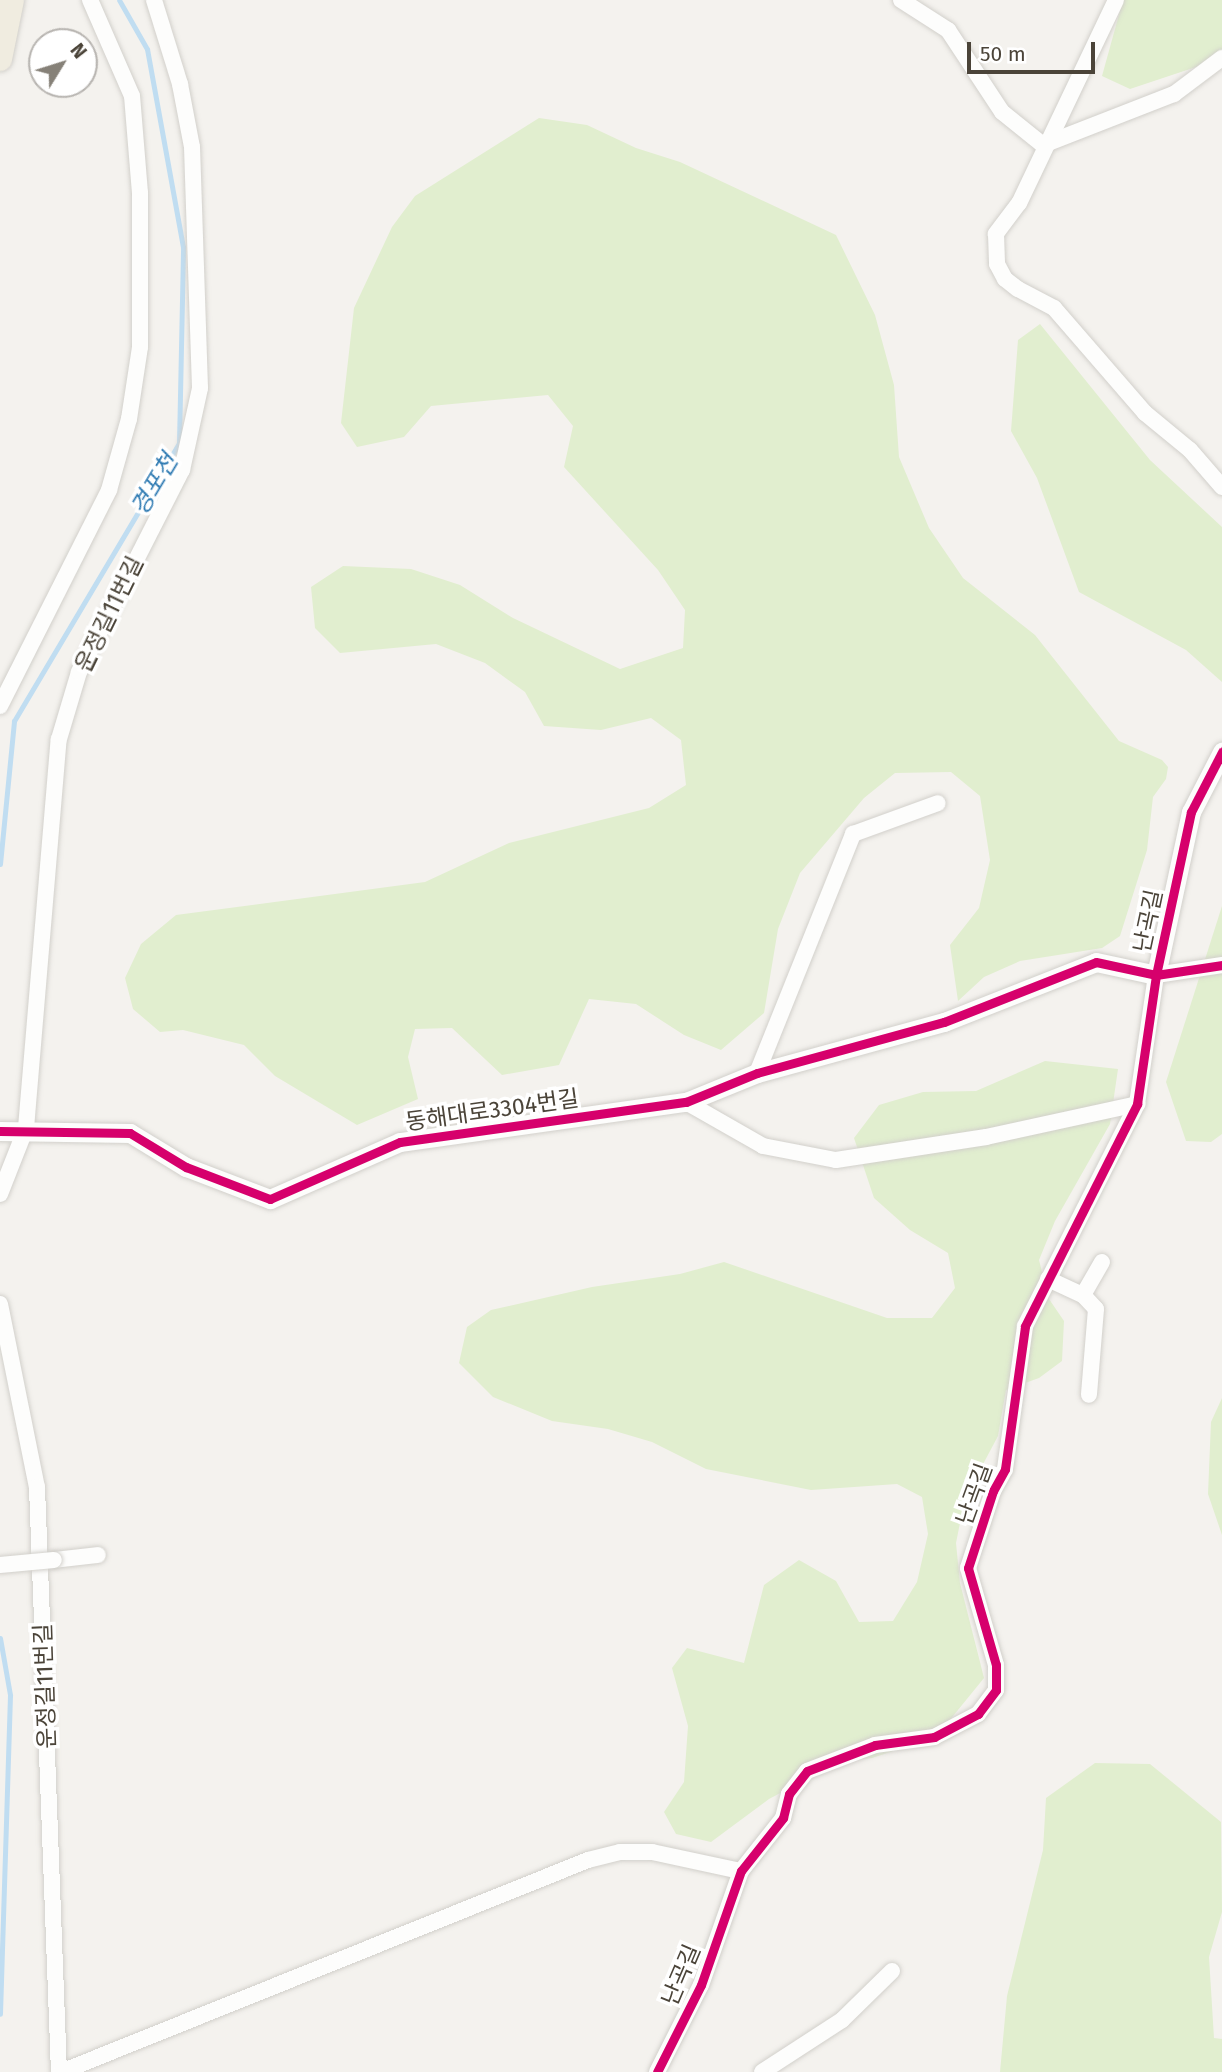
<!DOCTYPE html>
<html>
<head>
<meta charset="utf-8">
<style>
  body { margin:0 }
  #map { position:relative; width:1222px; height:2072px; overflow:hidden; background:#f4f2ee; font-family:"Fira Sans","Noto Sans KR",sans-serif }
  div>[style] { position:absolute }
  .green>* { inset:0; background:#e1eecf }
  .stream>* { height:5px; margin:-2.5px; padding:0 2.5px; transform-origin:2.5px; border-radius:2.5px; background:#c0ddf1 }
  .roads { filter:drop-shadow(0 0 2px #d2d0cb) drop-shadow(0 0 2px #d2d0cb) }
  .minor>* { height:16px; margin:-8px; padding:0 8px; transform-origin:8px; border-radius:8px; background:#fdfdfc }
  .tertiary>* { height:19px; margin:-9.5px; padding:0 9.5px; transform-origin:9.5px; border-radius:9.5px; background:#fdfdfc }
  .trunk>* { height:24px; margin:-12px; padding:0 12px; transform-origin:12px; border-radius:12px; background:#f0ece0 }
  .bridges { filter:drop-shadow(0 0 2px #d2d0cb) drop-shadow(0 0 2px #d2d0cb) }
  .minor-bridge>* { height:16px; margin:-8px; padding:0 8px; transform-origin:8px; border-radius:8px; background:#fdfdfc }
  .cycleway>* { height:9px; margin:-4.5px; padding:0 4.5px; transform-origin:4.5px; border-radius:4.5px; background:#d6006c }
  span { translate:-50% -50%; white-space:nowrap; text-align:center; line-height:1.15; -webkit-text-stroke:7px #fff; paint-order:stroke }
  .street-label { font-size:23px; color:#4b4439 }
  .water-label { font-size:24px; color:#2e7ab2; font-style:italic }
  .north { position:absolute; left:28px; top:28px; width:70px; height:70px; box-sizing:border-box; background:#fff; border:2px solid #b7b4b0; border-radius:50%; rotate:52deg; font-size:19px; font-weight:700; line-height:28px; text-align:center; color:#4b4439 }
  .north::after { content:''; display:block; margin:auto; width:24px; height:32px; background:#868178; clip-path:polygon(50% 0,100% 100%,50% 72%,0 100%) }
  .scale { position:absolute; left:967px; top:42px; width:128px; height:32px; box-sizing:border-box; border:4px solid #4b4439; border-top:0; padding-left:9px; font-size:21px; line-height:24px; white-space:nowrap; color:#4b4439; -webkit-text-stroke:5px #fff; paint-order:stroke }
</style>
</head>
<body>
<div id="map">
  <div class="green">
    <i style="clip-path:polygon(1123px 0,1222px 0,1222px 50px,1199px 66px,1130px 89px,1102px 76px)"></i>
    <i style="clip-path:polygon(539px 118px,587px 125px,636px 148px,680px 162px,836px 235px,875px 315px,894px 385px,899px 457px,929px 528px,963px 578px,1035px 635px,1119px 741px,1162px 760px,1168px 767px,1166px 779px,1153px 797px,1147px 850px,1120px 936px,1102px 948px,1020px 961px,984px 977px,958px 1001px,950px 945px,979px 908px,990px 860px,980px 796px,951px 772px,895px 773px,864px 798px,800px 873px,778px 929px,764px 1013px,721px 1050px,684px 1035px,636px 1004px,589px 999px,559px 1065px,502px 1075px,452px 1028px,415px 1029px,408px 1057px,418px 1099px,357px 1125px,275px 1076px,244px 1045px,183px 1030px,160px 1032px,133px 1009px,125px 978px,141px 944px,176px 915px,425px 882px,509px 843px,649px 808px,686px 785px,681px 740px,651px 718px,601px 730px,544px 726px,525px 692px,485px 663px,436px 644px,340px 653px,315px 628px,311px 587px,343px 566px,411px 569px,460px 585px,513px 618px,620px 669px,683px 648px,685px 610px,658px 570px,564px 467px,573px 426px,548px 395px,431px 406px,404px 437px,357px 447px,341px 423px,354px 308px,392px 227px,415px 196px)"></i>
    <i style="clip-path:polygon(1040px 324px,1150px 460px,1222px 527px,1222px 682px,1186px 650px,1079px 592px,1037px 478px,1011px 431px,1018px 340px)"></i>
    <i style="clip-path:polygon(1222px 906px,1222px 1134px,1211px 1142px,1186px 1141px,1166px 1082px)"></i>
    <i style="clip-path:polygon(1045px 1061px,1118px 1069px,1110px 1124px,1055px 1221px,1039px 1260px,1049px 1299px,1064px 1321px,1062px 1361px,1039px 1378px,1006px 1390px,998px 1436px,965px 1498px,956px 1543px,960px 1583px,984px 1678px,936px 1737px,872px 1758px,839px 1762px,769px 1799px,711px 1842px,676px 1834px,664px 1812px,684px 1782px,688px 1726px,672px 1668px,687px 1648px,744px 1663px,764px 1585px,799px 1560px,836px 1581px,859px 1622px,893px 1621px,917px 1582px,928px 1534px,922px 1497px,897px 1484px,811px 1490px,706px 1469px,652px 1442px,608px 1429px,552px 1421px,493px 1397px,459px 1363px,467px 1327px,491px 1310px,592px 1287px,680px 1274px,724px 1262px,887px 1318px,932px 1318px,955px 1288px,948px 1253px,910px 1230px,874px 1198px,854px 1138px,879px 1105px,923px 1092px,976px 1091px)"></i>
    <i style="clip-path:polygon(1222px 1398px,1222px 1535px,1208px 1494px,1211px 1422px)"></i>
    <i style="clip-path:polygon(1095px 1763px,1150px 1764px,1221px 1822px,1222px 1912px,1209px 1957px,1214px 2038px,1222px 2039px,1222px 2072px,1000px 2072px,1007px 1996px,1043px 1850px,1046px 1798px)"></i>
  </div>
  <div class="stream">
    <i style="left:0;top:864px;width:144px;rotate:-84.4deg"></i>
    <i style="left:14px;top:721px;width:323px;rotate:-59.3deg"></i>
    <i style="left:179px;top:443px;width:196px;rotate:-88.8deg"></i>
    <i style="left:183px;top:247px;width:201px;rotate:-100.3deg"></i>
    <i style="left:147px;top:49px;width:56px;rotate:-119.7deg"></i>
    <i style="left:0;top:1638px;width:58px;rotate:80deg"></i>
    <i style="left:10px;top:1695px;width:319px;rotate:91.8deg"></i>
  </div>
  <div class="roads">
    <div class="minor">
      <i style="left:901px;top:0;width:56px;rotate:32.6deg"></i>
      <i style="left:948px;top:30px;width:98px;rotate:56.6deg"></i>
      <i style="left:1002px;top:112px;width:53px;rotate:38.8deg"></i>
      <i style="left:1116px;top:0;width:225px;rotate:115.5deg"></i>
      <i style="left:1019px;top:203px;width:39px;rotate:127deg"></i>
      <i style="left:996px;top:234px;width:30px;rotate:88deg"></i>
      <i style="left:997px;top:264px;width:17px;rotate:62deg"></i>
      <i style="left:1005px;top:279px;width:16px;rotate:38deg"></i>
      <i style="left:1018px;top:289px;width:41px;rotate:27.8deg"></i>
      <i style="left:1054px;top:308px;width:139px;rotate:49.1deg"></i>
      <i style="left:1145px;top:413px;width:58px;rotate:39.4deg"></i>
      <i style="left:1190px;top:450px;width:49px;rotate:49.1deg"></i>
      <i style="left:1043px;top:145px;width:141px;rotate:-21.3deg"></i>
      <i style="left:1174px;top:94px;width:60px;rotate:-36.9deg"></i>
      <i style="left:0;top:706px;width:242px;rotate:-63.2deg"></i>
      <i style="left:109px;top:490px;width:74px;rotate:-74.3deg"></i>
      <i style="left:129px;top:419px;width:73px;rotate:-81.3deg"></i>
      <i style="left:140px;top:347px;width:154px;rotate:-90deg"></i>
      <i style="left:140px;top:193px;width:97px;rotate:-94.7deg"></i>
      <i style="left:132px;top:96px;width:105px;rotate:-113.6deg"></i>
      <i style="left:757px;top:1073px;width:258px;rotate:-68.1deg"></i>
      <i style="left:853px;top:834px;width:90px;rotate:-20deg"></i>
      <i style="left:686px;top:1102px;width:89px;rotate:29.7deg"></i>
      <i style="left:763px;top:1146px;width:74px;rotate:10.9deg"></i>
      <i style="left:836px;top:1160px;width:152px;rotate:-8.7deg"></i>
      <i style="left:986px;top:1137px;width:155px;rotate:-12.3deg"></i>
      <i style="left:0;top:1194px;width:71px;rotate:-68.5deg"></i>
      <i style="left:26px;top:1128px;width:390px;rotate:-85.2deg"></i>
      <i style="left:59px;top:739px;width:70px;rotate:-73.4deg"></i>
      <i style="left:79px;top:672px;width:227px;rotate:-63deg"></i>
      <i style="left:182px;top:470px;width:84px;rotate:-77.6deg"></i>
      <i style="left:200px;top:388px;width:241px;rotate:-91.9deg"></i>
      <i style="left:192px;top:147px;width:64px;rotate:-100.8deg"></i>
      <i style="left:180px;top:84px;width:88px;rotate:-107.2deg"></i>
      <i style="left:1048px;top:1279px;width:38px;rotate:25deg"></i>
      <i style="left:1083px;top:1295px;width:19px;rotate:47deg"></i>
      <i style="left:1096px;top:1309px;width:86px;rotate:94.7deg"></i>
      <i style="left:1083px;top:1295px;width:38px;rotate:-60deg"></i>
      <i style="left:0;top:1304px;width:187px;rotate:78.6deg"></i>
      <i style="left:37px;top:1487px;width:585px;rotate:87.85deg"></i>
      <i style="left:54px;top:1560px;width:44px;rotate:-6.5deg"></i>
      <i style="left:61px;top:2072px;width:568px;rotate:-21.91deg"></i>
      <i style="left:588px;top:1860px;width:33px;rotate:-14deg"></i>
      <i style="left:620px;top:1852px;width:32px"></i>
      <i style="left:652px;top:1852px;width:91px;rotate:12.1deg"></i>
      <i style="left:657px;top:2072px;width:97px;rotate:-63.2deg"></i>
      <i style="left:701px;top:1985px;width:121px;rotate:-70.7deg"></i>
      <i style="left:741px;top:1871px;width:68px;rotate:-51.6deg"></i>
      <i style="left:783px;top:1818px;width:25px;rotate:-76deg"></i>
      <i style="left:789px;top:1794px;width:29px;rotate:-52deg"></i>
      <i style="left:807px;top:1771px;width:73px;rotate:-20.9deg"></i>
      <i style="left:875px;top:1745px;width:60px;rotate:-7.7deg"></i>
      <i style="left:934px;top:1737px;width:50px;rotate:-27.6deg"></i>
      <i style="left:978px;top:1714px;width:30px;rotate:-53deg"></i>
      <i style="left:996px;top:1690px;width:25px;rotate:-90deg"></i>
      <i style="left:996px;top:1665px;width:101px;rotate:-106.1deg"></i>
      <i style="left:968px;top:1568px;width:81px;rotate:-72deg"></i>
      <i style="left:993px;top:1491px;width:25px;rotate:-61deg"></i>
      <i style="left:1005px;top:1469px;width:144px;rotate:-82deg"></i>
      <i style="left:1025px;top:1326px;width:249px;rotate:-63.2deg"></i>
      <i style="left:1137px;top:1104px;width:130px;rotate:-81.6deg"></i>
      <i style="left:1156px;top:975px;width:67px;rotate:-8.6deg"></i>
      <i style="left:762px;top:2072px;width:95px;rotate:-33deg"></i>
      <i style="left:842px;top:2020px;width:70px;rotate:-44.4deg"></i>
    </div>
    <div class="tertiary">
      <i style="left:0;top:1131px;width:130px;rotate:0.9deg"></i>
      <i style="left:130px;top:1133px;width:66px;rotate:31.3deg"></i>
      <i style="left:186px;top:1167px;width:90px;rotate:20.9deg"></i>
      <i style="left:270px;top:1199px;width:142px;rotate:-23.7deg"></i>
      <i style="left:400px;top:1142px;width:289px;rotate:-8deg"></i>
      <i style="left:686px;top:1102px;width:77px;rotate:-22.2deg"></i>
      <i style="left:757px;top:1073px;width:194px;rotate:-15.3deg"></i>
      <i style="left:944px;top:1022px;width:163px;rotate:-21.5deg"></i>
      <i style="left:1096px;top:962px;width:61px;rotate:12.2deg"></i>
      <i style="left:1156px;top:975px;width:167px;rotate:-77.9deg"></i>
      <i style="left:1191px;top:812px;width:68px;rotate:-62.7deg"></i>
    </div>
    <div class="trunk">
      <i style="left:0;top:59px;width:60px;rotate:-78.5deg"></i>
    </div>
  </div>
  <div class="bridges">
    <div class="minor-bridge">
      <i style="left:0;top:1565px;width:54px;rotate:-5.3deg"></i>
    </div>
  </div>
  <div class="cycleway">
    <i style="left:0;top:1131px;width:130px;rotate:0.9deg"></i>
    <i style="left:130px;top:1133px;width:66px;rotate:31.3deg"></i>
    <i style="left:186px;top:1167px;width:90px;rotate:20.9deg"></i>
    <i style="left:270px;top:1199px;width:142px;rotate:-23.7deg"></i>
    <i style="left:400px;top:1142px;width:289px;rotate:-8deg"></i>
    <i style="left:686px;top:1102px;width:77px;rotate:-22.2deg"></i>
    <i style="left:757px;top:1073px;width:194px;rotate:-15.3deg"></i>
    <i style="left:944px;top:1022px;width:163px;rotate:-21.5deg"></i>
    <i style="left:1096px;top:962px;width:61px;rotate:12.2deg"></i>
    <i style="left:1156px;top:975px;width:67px;rotate:-8.6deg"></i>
    <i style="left:657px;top:2072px;width:97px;rotate:-63.2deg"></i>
    <i style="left:701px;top:1985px;width:121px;rotate:-70.7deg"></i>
    <i style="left:741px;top:1871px;width:68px;rotate:-51.6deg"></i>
    <i style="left:783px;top:1818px;width:25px;rotate:-76deg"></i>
    <i style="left:789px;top:1794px;width:29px;rotate:-52deg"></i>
    <i style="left:807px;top:1771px;width:73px;rotate:-20.9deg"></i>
    <i style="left:875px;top:1745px;width:60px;rotate:-7.7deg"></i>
    <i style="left:934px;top:1737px;width:50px;rotate:-27.6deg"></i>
    <i style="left:978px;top:1714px;width:30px;rotate:-53deg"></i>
    <i style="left:996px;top:1690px;width:25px;rotate:-90deg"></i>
    <i style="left:996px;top:1665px;width:101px;rotate:-106.1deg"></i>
    <i style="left:968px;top:1568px;width:81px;rotate:-72deg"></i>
    <i style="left:993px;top:1491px;width:25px;rotate:-61deg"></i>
    <i style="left:1005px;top:1469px;width:144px;rotate:-82deg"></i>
    <i style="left:1025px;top:1326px;width:249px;rotate:-63.2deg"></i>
    <i style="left:1137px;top:1104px;width:130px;rotate:-81.6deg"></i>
    <i style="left:1156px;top:975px;width:167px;rotate:-77.9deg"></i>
    <i style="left:1191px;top:812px;width:68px;rotate:-62.7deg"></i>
  </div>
  <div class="street-label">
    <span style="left:109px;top:614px;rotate:-64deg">운정길11번길</span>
    <span style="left:1148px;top:921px;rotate:-78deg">난곡길</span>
    <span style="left:492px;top:1110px;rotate:-8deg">동해대로3304번길</span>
    <span style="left:974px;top:1494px;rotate:-70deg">난곡길</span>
    <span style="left:45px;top:1686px;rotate:-92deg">운정길11번길</span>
    <span style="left:681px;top:1975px;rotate:-67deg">난곡길</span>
  </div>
  <div class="water-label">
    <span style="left:155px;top:485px;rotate:-59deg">경포천</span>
  </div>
  <div class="north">N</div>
  <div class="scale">50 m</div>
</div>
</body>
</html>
